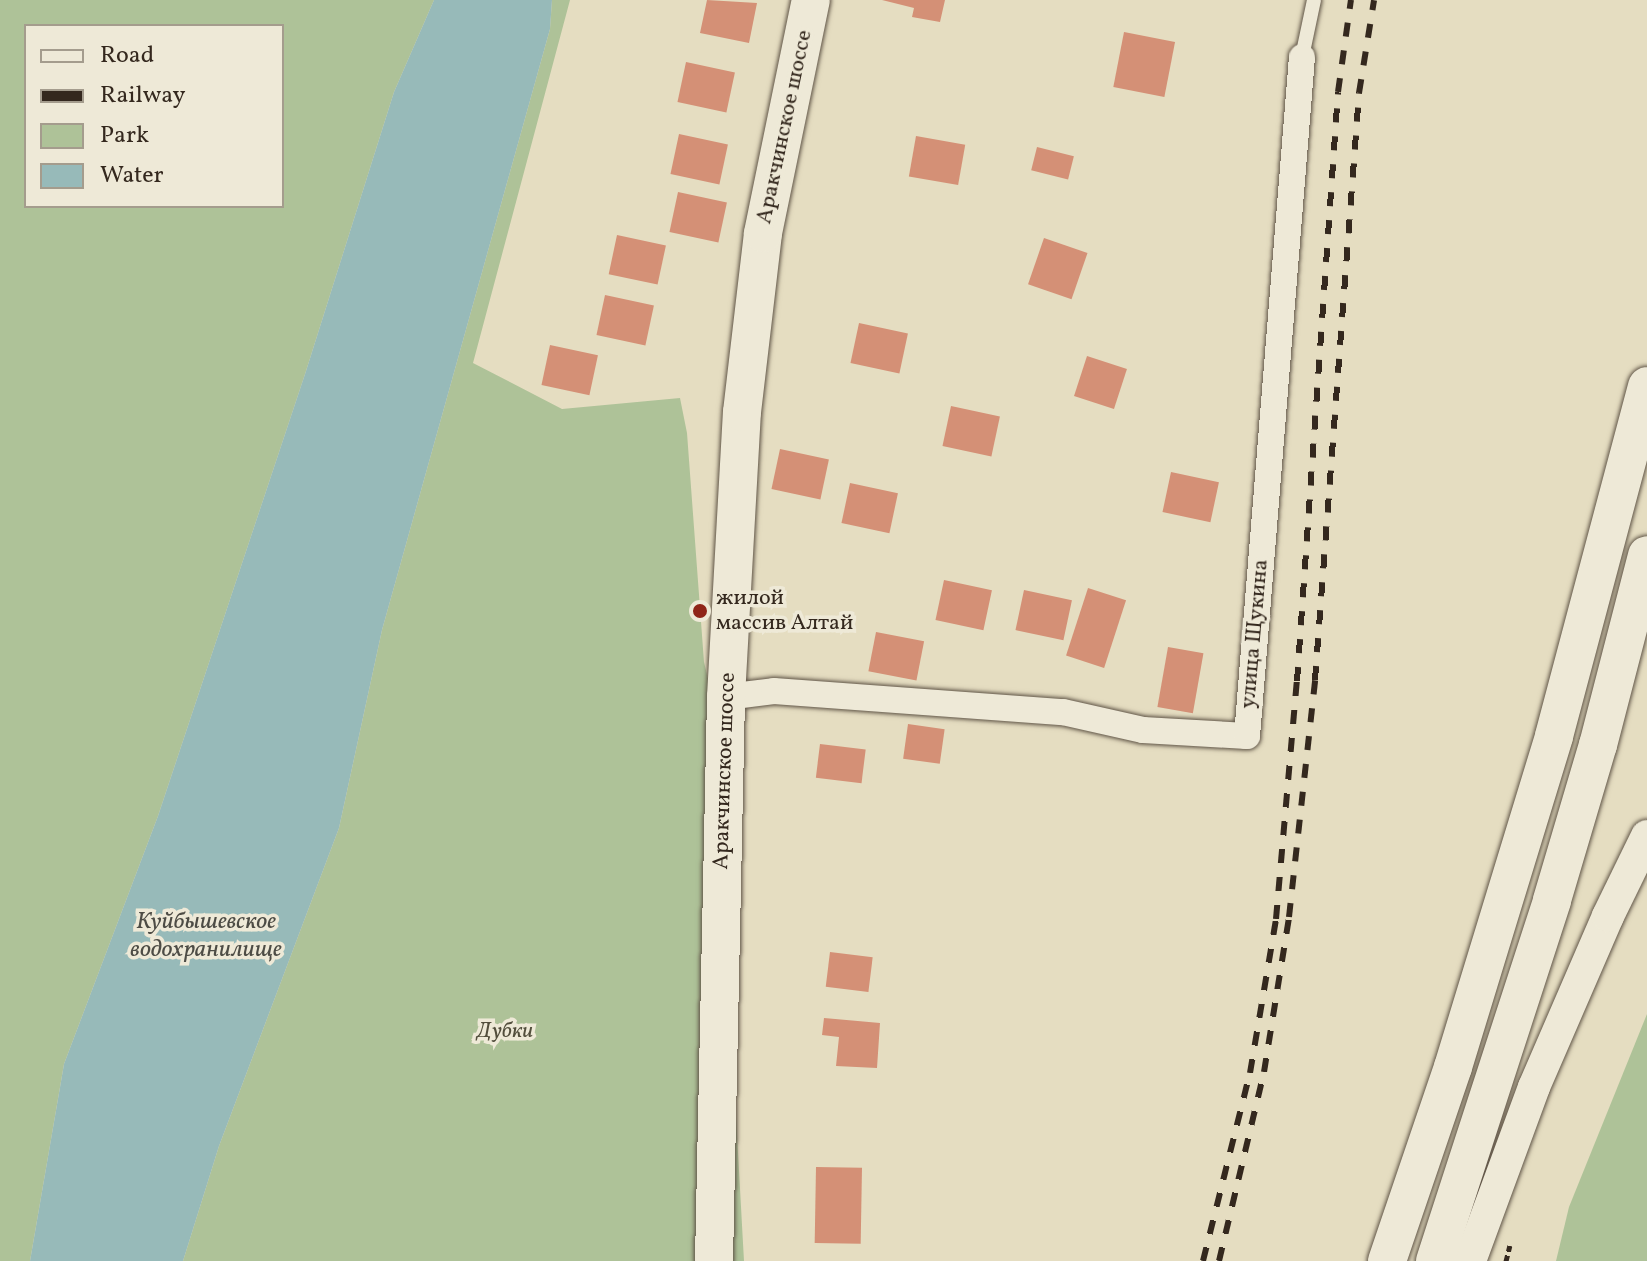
<!DOCTYPE html>
<html>
<head>
<meta charset="utf-8">
<style>
  body { margin:0 }
  #map { position:relative; width:1647px; height:1261px; overflow:hidden; background:#e5ddc1; font-family:Vollkorn,serif }
  div>[style] { position:absolute }
  .green>* { inset:0; background:#aec298 }
  .water>* { inset:0; background:#97bab9 }
  .building>* { inset:0; background:#d49076; transform-origin:0 0 }
  .path>* { height:5px; margin-top:-2.5px; transform-origin:0; background:repeating-linear-gradient(90deg,#34281e 0 6px,transparent 0 10px) }
  .roads { filter:drop-shadow(0 0 2px #605547) drop-shadow(0 0 2px #605547) }
  .service>* { height:14px; margin:-7px; padding:0 7px; transform-origin:7px; border-radius:7px; background:#eee9d7 }
  .minor>* { height:26px; margin:-13px; padding:0 13px; transform-origin:13px; border-radius:13px; background:#eee9d7 }
  .tertiary>* { height:32px; margin:-16px; padding:0 16px; transform-origin:16px; border-radius:16px; background:#eee9d7 }
  .secondary>* { height:38px; margin:-19px; padding:0 19px; transform-origin:19px; border-radius:19px; background:#eee9d7 }
  .rail>* { height:6px; margin-top:-3px; transform-origin:0; background:repeating-linear-gradient(90deg,#34281e 0 14px,transparent 0 28px) }
  .dots>* { width:22px; height:22px; translate:-50% -50%; box-sizing:border-box; border:4px solid #eee9d7; border-radius:50% }
  span { translate:-50% -50%; white-space:nowrap; text-align:center; line-height:1.15; -webkit-text-stroke:7px #eee9d7; paint-order:stroke }
  .street-label { font-size:22px; color:#34281e }
  .poi-label { font-size:22px; color:#34281e }
  .left { translate:0 -50%; text-align:left }
  .park-label { font-size:22px; color:#524e3c; font-style:italic }
  .water-label { font-size:24px; color:#4d4c45; font-style:italic }
  .legend { position:absolute; left:24px; top:24px; width:260px; height:184px; box-sizing:border-box; background:#eee9d7; border:2px solid #a49c8d; margin:0; padding:10px 14px; list-style:none; font-size:24px; color:#34281e }
  .legend li { display:flex; align-items:center; gap:16px; height:40px }
  .legend b { width:40px; border:2px solid #a49c8d }
</style>
</head>
<body>
<div id="map">
  <div class="green">
    <i style="clip-path:polygon(evenodd,0 0,434px 0,394px 92px,306px 371px,158px 816px,64px 1064px,30px 1261px,0 1261px,0 0,26px 26px,282px 26px,282px 206px,26px 206px,26px 26px)"></i>
    <i style="clip-path:polygon(552px 0,570px 0,473px 363px,562px 409px,680px 398px,687px 433px,704px 662px,713px 700px,744px 1261px,183px 1261px,219px 1146px,339px 828px,382px 630px,550px 29px)"></i>
    <i style="clip-path:polygon(1647px 1014px,1647px 1261px,1556px 1261px,1569px 1207px)"></i>
  </div>
  <div class="water">
    <i style="clip-path:polygon(434px 0,552px 0,550px 29px,382px 630px,339px 828px,219px 1146px,183px 1261px,30px 1261px,64px 1064px,158px 816px,306px 371px,394px 92px)"></i>
  </div>
  <div class="building">
    <i style="clip-path:polygon(707px 0,757px 3px,749px 43px,700px 33px)"></i>
    <i style="clip-path:polygon(882px 0,945px 0,940px 22px,912px 17px,914px 8px)"></i>
    <i style="left:1124px;top:32px;width:52px;height:56px;rotate:11deg"></i>
    <i style="left:686px;top:62px;width:50px;height:41px;rotate:12deg"></i>
    <i style="left:679px;top:134px;width:50px;height:41px;rotate:12deg"></i>
    <i style="left:916px;top:136px;width:50px;height:41px;rotate:10deg"></i>
    <i style="left:1037px;top:147px;width:38px;height:24px;rotate:14deg"></i>
    <i style="left:678px;top:192px;width:50px;height:41px;rotate:12deg"></i>
    <i style="left:617px;top:235px;width:50px;height:40px;rotate:12deg"></i>
    <i style="left:1044px;top:238px;width:46px;height:49px;rotate:19deg"></i>
    <i style="left:605px;top:295px;width:50px;height:41px;rotate:12deg"></i>
    <i style="left:859px;top:323px;width:50px;height:41px;rotate:12deg"></i>
    <i style="left:550px;top:345px;width:49px;height:41px;rotate:12deg"></i>
    <i style="left:1087px;top:356px;width:42px;height:42px;rotate:18deg"></i>
    <i style="left:951px;top:406px;width:50px;height:41px;rotate:12deg"></i>
    <i style="left:780px;top:449px;width:50px;height:41px;rotate:12deg"></i>
    <i style="left:1171px;top:472px;width:49px;height:41px;rotate:12deg"></i>
    <i style="left:850px;top:483px;width:49px;height:41px;rotate:12deg"></i>
    <i style="left:944px;top:580px;width:49px;height:41px;rotate:12deg"></i>
    <i style="left:1088px;top:588px;width:40px;height:71px;rotate:18deg"></i>
    <i style="left:1024px;top:590px;width:49px;height:41px;rotate:12deg"></i>
    <i style="left:876px;top:632px;width:49px;height:40px;rotate:11deg"></i>
    <i style="left:1168px;top:647px;width:36px;height:61px;rotate:10deg"></i>
    <i style="left:908px;top:724px;width:37px;height:35px;rotate:8deg"></i>
    <i style="left:820px;top:744px;width:46px;height:34px;rotate:7deg"></i>
    <i style="left:830px;top:952px;width:43px;height:35px;rotate:7deg"></i>
    <i style="clip-path:polygon(824px 1018px,880px 1023px,877px 1068px,836px 1066px,839px 1037px,822px 1035px)"></i>
    <i style="left:816px;top:1167px;width:46px;height:76px;rotate:1deg"></i>
  </div>
  <div class="path">
    <i style="left:1506px;top:1261px;width:16px;rotate:-76deg"></i>
  </div>
  <div class="roads">
    <div class="service">
      <i style="left:1302px;top:57px;width:58px;rotate:-78.1deg"></i>
    </div>
    <div class="minor">
      <i style="left:726px;top:697px;width:48px;rotate:-7.1deg"></i>
      <i style="left:774px;top:691px;width:290px;rotate:4.2deg"></i>
      <i style="left:1063px;top:712px;width:82px;rotate:12.7deg"></i>
      <i style="left:1143px;top:730px;width:104px;rotate:3.3deg"></i>
      <i style="left:1247px;top:736px;width:681px;rotate:-85.37deg"></i>
    </div>
    <div class="tertiary">
      <i style="left:1470px;top:1261px;width:185px;rotate:-69.8deg"></i>
      <i style="left:1534px;top:1087px;width:186px;rotate:-66.6deg"></i>
      <i style="left:1608px;top:916px;width:89px;rotate:-64deg"></i>
    </div>
    <div class="secondary">
      <i style="left:714px;top:1261px;width:564px;rotate:-88.78deg"></i>
      <i style="left:726px;top:697px;width:285px;rotate:-86.8deg"></i>
      <i style="left:742px;top:412px;width:180px;rotate:-83.3deg"></i>
      <i style="left:763px;top:233px;width:238px;rotate:-78.4deg"></i>
      <i style="left:1387px;top:1261px;width:205px;rotate:-71.2deg"></i>
      <i style="left:1453px;top:1067px;width:346px;rotate:-73deg"></i>
      <i style="left:1554px;top:736px;width:362px;rotate:-75.1deg"></i>
      <i style="left:1435px;top:1261px;width:379px;rotate:-72deg"></i>
      <i style="left:1552px;top:900px;width:162px;rotate:-73.5deg"></i>
      <i style="left:1598px;top:745px;width:196px;rotate:-75.5deg"></i>
    </div>
  </div>
  <div class="rail">
    <i style="left:1203px;top:1261px;width:194px;rotate:-76deg"></i>
    <i style="left:1250px;top:1073px;width:156px;rotate:-80.4deg"></i>
    <i style="left:1276px;top:919px;width:239px;rotate:-85deg"></i>
    <i style="left:1297px;top:681px;width:590px;rotate:-86.02deg"></i>
    <i style="left:1338px;top:92px;width:93px;rotate:-82deg"></i>
    <i style="left:1219px;top:1261px;width:194px;rotate:-76.6deg"></i>
    <i style="left:1264px;top:1072px;width:157px;rotate:-80.8deg"></i>
    <i style="left:1289px;top:917px;width:238px;rotate:-83.7deg"></i>
    <i style="left:1315px;top:680px;width:589px;rotate:-85.71deg"></i>
    <i style="left:1359px;top:93px;width:94px;rotate:-80.8deg"></i>
  </div>
  <div class="dots">
    <i style="left:700px;top:611px;background:#8f2418"></i>
  </div>
  <div class="street-label">
    <span style="left:785px;top:127px;rotate:-78deg">Аракчинское шоссе</span>
    <span style="left:1255px;top:634px;rotate:-85deg">улица Щукина</span>
    <span style="left:725px;top:771px;rotate:-88deg">Аракчинское шоссе</span>
  </div>
  <div class="poi-label">
    <span class="left" style="left:716px;top:611px">жилой<br>массив Алтай</span>
  </div>
  <div class="park-label">
    <span style="left:505px;top:1032px">Дубки</span>
  </div>
  <div class="water-label">
    <span style="left:206px;top:937px">Куйбышевское<br>водохранилище</span>
  </div>
  <ul class="legend">
  <li><b style="height:10px;background:#eee9d7"></b>Road</li>
  <li><b style="height:10px;background:#34281e"></b>Railway</li>
  <li><b style="height:22px;background:#aec298"></b>Park</li>
  <li><b style="height:22px;background:#97bab9"></b>Water</li>
  </ul>
</div>
</body>
</html>
